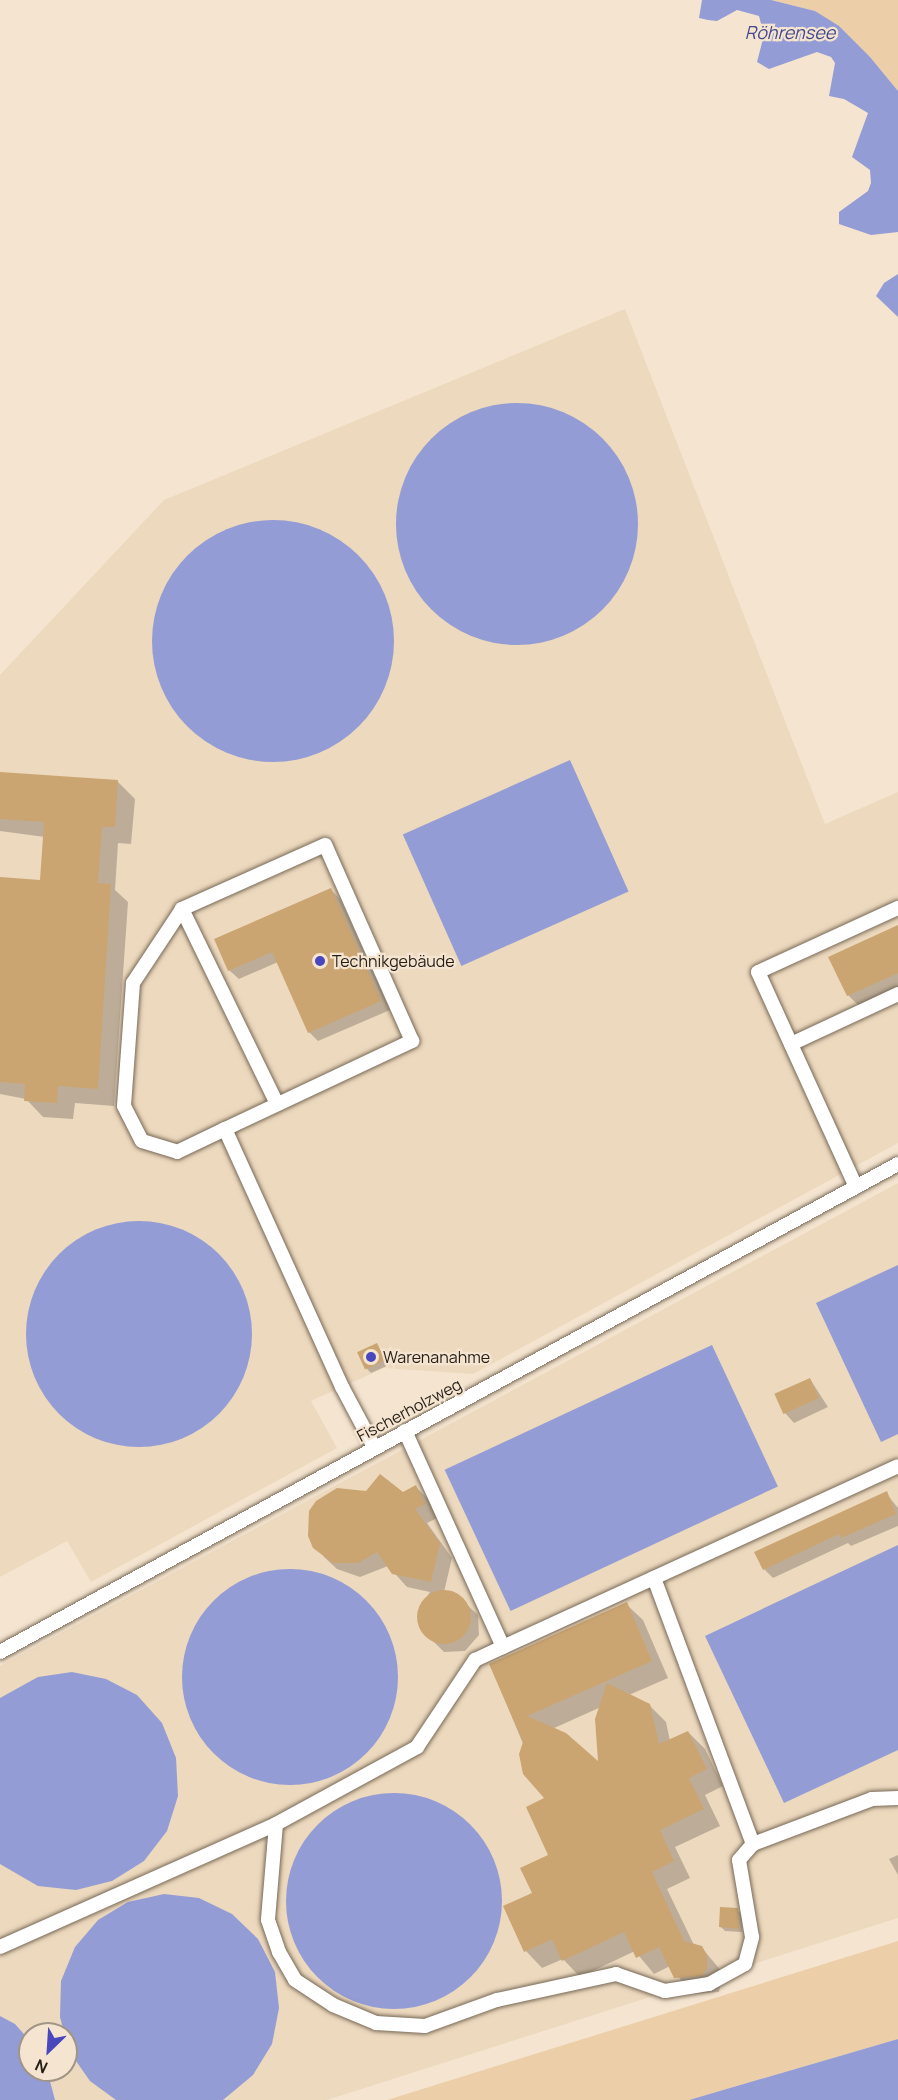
<!DOCTYPE html>
<html>
<head>
<meta charset="utf-8">
<style>
  body { margin:0 }
  #map { position:relative; width:898px; height:2100px; overflow:hidden; background:#f5e5d0; font-family:Manrope,sans-serif }
  div>[style] { position:absolute }
  .built>* { inset:0; background:#edd9be }
  .green>* { inset:0; background:#eccfa8 }
  .water>* { inset:0; background:#939cd4; transform-origin:0 0 }
  .round { border-radius:50% }
  .shadow>* { inset:0; background:#0003 }
  .building>* { inset:0; background:#cba571; transform-origin:0 0 }
  .roads { filter:drop-shadow(0 0 2px #776957) drop-shadow(0 0 2px #776957) }
  .lane>* { height:14px; margin:-7px; padding:0 7px; transform-origin:7px; border-radius:7px; background:#fff }
  .dots>* { width:16px; height:16px; translate:-50% -50%; box-sizing:border-box; border:3px solid #f5e5d0; border-radius:50% }
  span { translate:-50% -50%; white-space:nowrap; text-align:center; line-height:1.15; -webkit-text-stroke:4.5px #f5e5d0; paint-order:stroke }
  .poi-label { font-size:16px; color:#241e17 }
  .left { translate:0 -50%; text-align:left }
  .street-label { font-size:16px; color:#241e17 }
  .water-label { font-size:18px; color:#44498e; font-style:italic }
  .north { position:absolute; left:18px; top:2022px; width:60px; height:60px; box-sizing:border-box; background:#f5e5d0; border:2px solid #a19586; border-radius:50%; rotate:205deg; font-size:16px; font-weight:700; line-height:24px; text-align:center; color:#241e17 }
  .north::after { content:''; display:block; margin:auto; width:21px; height:27px; background:#4947bd; clip-path:polygon(50% 0,100% 100%,50% 72%,0 100%) }
</style>
</head>
<body>
<div id="map">
  <div class="built">
    <i style="clip-path:polygon(625px 309px,825px 824px,898px 792px,898px 1143px,473px 1374px,384px 1368px,311px 1401px,337px 1448px,91px 1582px,67px 1541px,0 1577px,0 675px,164px 500px)"></i>
    <i style="clip-path:polygon(evenodd,898px 1183px,898px 1918px,327px 2100px,0 2100px,0 1666px,898px 1183px,30px 2034px,66px 2034px,66px 2070px,30px 2070px,30px 2034px)"></i>
  </div>
  <div class="green">
    <i style="clip-path:polygon(771px 0,898px 0,898px 91px,870px 57px,815px 11px)"></i>
    <i style="clip-path:polygon(898px 1941px,898px 2039px,689px 2100px,387px 2100px)"></i>
  </div>
  <div class="water">
    <i style="clip-path:polygon(702px 0,771px 0,815px 11px,839px 26px,870px 57px,898px 91px,898px 232px,871px 235px,839px 224px,839px 212px,868px 191px,871px 183px,870px 170px,852px 157px,868px 113px,844px 99px,829px 96px,835px 63px,831px 57px,817px 52px,769px 69px,757px 62px,764px 35px,759px 16px,737px 10px,717px 21px,708px 20px,699px 18px)"></i>
    <i style="clip-path:polygon(898px 274px,898px 317px,876px 296px,884px 283px)"></i>
    <i class="round" style="left:396px;top:403px;width:242px;height:242px"></i>
    <i class="round" style="left:152px;top:520px;width:242px;height:242px"></i>
    <i style="left:570px;top:760px;width:144px;height:183px;rotate:66deg"></i>
    <i class="round" style="left:26px;top:1221px;width:226px;height:226px"></i>
    <i style="clip-path:polygon(898px 1265px,898px 1434px,881px 1442px,816px 1303px)"></i>
    <i style="left:712px;top:1345px;width:156px;height:295px;rotate:65deg"></i>
    <i style="clip-path:polygon(898px 1545px,898px 1750px,784px 1803px,705px 1636px)"></i>
    <i class="round" style="left:182px;top:1569px;width:216px;height:216px"></i>
    <i style="clip-path:polygon(72px 1672px,106px 1679px,137px 1695px,162px 1723px,176px 1758px,178px 1796px,167px 1831px,144px 1861px,112px 1881px,76px 1890px,38px 1886px,0 1864px,0 1698px,38px 1677px)"></i>
    <i class="round" style="left:286px;top:1793px;width:216px;height:216px"></i>
    <i style="clip-path:polygon(164px 1894px,199px 1898px,232px 1914px,258px 1939px,275px 1972px,279px 2008px,272px 2044px,253px 2075px,223px 2100px,116px 2100px,90px 2081px,69px 2051px,60px 2017px,61px 1981px,75px 1947px,98px 1920px,128px 1902px)"></i>
    <i style="clip-path:polygon(0 2016px,15px 2024px,30px 2041px,30px 2070px,47px 2070px,55px 2100px,0 2100px)"></i>
    <i style="clip-path:polygon(898px 2039px,898px 2100px,689px 2100px)"></i>
  </div>
  <div class="shadow">
    <i style="clip-path:polygon(0 773px,118px 782px,135px 799px,131px 844px,118px 843px,115px 890px,128px 902px,114px 1106px,75px 1103px,73px 1119px,43px 1117px,26px 1099px,0 1094px,0 886px,42px 882px,45px 837px,0 831px)"></i>
    <i style="clip-path:polygon(331px 890px,340px 899px,390px 1010px,318px 1041px,309px 1032px,278px 962px,239px 979px,229px 970px)"></i>
    <i style="clip-path:polygon(898px 928px,898px 993px,862px 1009px,848px 995px)"></i>
    <i style="clip-path:polygon(377px 1345px,389px 1365px,371px 1373px,367px 1369px)"></i>
    <i style="clip-path:polygon(810px 1379px,828px 1407px,794px 1423px,785px 1413px)"></i>
    <i style="clip-path:polygon(416px 1487px,429px 1500px,437px 1518px,427px 1523px,452px 1558px,444px 1592px,452px 1591px,478px 1615px,479px 1635px,465px 1651px,444px 1652px,420px 1628px,419px 1608px,430px 1592px,407px 1587px,388px 1566px,360px 1577px,337px 1569px,323px 1556px,402px 1493px)"></i>
    <i style="clip-path:polygon(886px 1493px,898px 1508px,898px 1526px,851px 1546px,848px 1543px,773px 1578px,764px 1569px)"></i>
    <i style="clip-path:polygon(evenodd,626px 1604px,643px 1620px,668px 1678px,629px 1695px,649px 1705px,666px 1722px,670px 1741px,688px 1732px,705px 1749px,723px 1786px,705px 1795px,720px 1826px,675px 1847px,690px 1878px,667px 1889px,694px 1945px,701px 1947px,723px 1973px,719px 1992px,692px 1994px,670px 1966px,654px 1974px,635px 1951px,580px 1977px,563px 1959px,542px 1968px,526px 1951px,505px 1907px,534px 1894px,550px 1855px,546px 1799px,490px 1664px,626px 1604px,601px 1707px,600px 1765px,552px 1729px,601px 1707px)"></i>
    <i style="clip-path:polygon(898px 1855px,898px 1875px,889px 1859px)"></i>
    <i style="clip-path:polygon(737px 1910px,742px 1914px,742px 1932px,725px 1931px,720px 1926px)"></i>
  </div>
  <div class="building">
    <i style="clip-path:polygon(0 772px,118px 780px,115px 827px,102px 827px,98px 883px,111px 884px,98px 1089px,58px 1086px,57px 1103px,24px 1101px,25px 1084px,0 1082px,0 877px,40px 880px,44px 822px,0 819px)"></i>
    <i style="clip-path:polygon(331px 888px,381px 1001px,308px 1033px,272px 952px,228px 971px,214px 939px)"></i>
    <i style="clip-path:polygon(898px 925px,898px 973px,847px 996px,828px 957px)"></i>
    <i style="left:377px;top:1343px;width:19px;height:22px;rotate:65deg"></i>
    <i style="left:810px;top:1378px;width:22px;height:39px;rotate:66deg"></i>
    <i style="clip-path:polygon(380px 1474px,403px 1492px,416px 1485px,425px 1504px,415px 1509px,440px 1543px,431px 1582px,392px 1574px,377px 1552px,358px 1563px,333px 1563px,313px 1548px,308px 1536px,309px 1511px,316px 1501px,337px 1488px,366px 1491px)"></i>
    <i style="clip-path:polygon(887px 1491px,896px 1514px,841px 1538px,839px 1534px,763px 1570px,754px 1552px)"></i>
    <i class="round" style="left:417px;top:1590px;width:54px;height:54px"></i>
    <i style="clip-path:polygon(627px 1602px,652px 1661px,527px 1716px,566px 1733px,598px 1761px,595px 1719px,607px 1683px,650px 1704px,659px 1744px,688px 1731px,707px 1769px,689px 1778px,704px 1809px,660px 1830px,674px 1861px,652px 1872px,684px 1941px,702px 1946px,707px 1955px,707px 1968px,702px 1976px,674px 1978px,659px 1947px,636px 1958px,624px 1932px,562px 1961px,552px 1939px,524px 1952px,503px 1906px,532px 1893px,520px 1868px,548px 1855px,526px 1807px,544px 1798px,523px 1774px,519px 1754px,523px 1742px,489px 1664px)"></i>
    <i style="clip-path:polygon(720px 1907px,738px 1908px,739px 1929px,719px 1927px)"></i>
  </div>
  <div class="roads">
    <div class="lane">
      <i style="left:182px;top:909px;width:217px;rotate:64deg"></i>
      <i style="left:791px;top:1044px;width:118px;rotate:-25deg"></i>
      <i style="left:225px;top:1129px;width:207px;rotate:-25.2deg"></i>
      <i style="left:412px;top:1041px;width:214px;rotate:-113.9deg"></i>
      <i style="left:325px;top:845px;width:157px;rotate:155.9deg"></i>
      <i style="left:182px;top:909px;width:89px;rotate:123.5deg"></i>
      <i style="left:133px;top:983px;width:123px;rotate:94.2deg"></i>
      <i style="left:124px;top:1106px;width:39px;rotate:63deg"></i>
      <i style="left:142px;top:1141px;width:37px;rotate:17deg"></i>
      <i style="left:177px;top:1152px;width:53px;rotate:-25.6deg"></i>
      <i style="left:225px;top:1129px;width:283px;rotate:65.6deg"></i>
      <i style="left:342px;top:1387px;width:68px;rotate:61.9deg"></i>
      <i style="left:856px;top:1187px;width:236px;rotate:-114.5deg"></i>
      <i style="left:758px;top:972px;width:154px;rotate:-24.6deg"></i>
      <i style="left:405px;top:1431px;width:237px;rotate:65.6deg"></i>
      <i style="left:503px;top:1647px;width:434px;rotate:-24.6deg"></i>
      <i style="left:654px;top:1578px;width:284px;rotate:69.6deg"></i>
      <i style="left:0;top:1652px;width:1022px;rotate:-28.52deg"></i>
      <i style="left:276px;top:1824px;width:96px;rotate:94.8deg"></i>
      <i style="left:268px;top:1920px;width:34px;rotate:71deg"></i>
      <i style="left:279px;top:1952px;width:32px;rotate:60deg"></i>
      <i style="left:295px;top:1980px;width:45px;rotate:33.3deg"></i>
      <i style="left:333px;top:2005px;width:47px;rotate:22.7deg"></i>
      <i style="left:376px;top:2023px;width:49px;rotate:3.5deg"></i>
      <i style="left:425px;top:2026px;width:77px;rotate:-19.9deg"></i>
      <i style="left:497px;top:2000px;width:122px;rotate:-12.3deg"></i>
      <i style="left:616px;top:1974px;width:52px;rotate:19.1deg"></i>
      <i style="left:665px;top:1991px;width:45px;rotate:-9deg"></i>
      <i style="left:709px;top:1984px;width:41px;rotate:-29.1deg"></i>
      <i style="left:745px;top:1964px;width:28px;rotate:-75deg"></i>
      <i style="left:752px;top:1937px;width:78px;rotate:-99.6deg"></i>
      <i style="left:739px;top:1860px;width:21px;rotate:-49deg"></i>
      <i style="left:753px;top:1844px;width:127px;rotate:-20.7deg"></i>
      <i style="left:872px;top:1799px;width:26px;rotate:-2deg"></i>
      <i style="left:0;top:1947px;width:302px;rotate:-24deg"></i>
      <i style="left:276px;top:1824px;width:161px;rotate:-28.6deg"></i>
      <i style="left:417px;top:1747px;width:105px;rotate:-56.3deg"></i>
      <i style="left:475px;top:1660px;width:31px;rotate:-25deg"></i>
    </div>
  </div>
  <div class="dots">
    <i style="left:320px;top:961px;background:#4947bd"></i>
    <i style="left:371px;top:1357px;background:#4947bd"></i>
  </div>
  <div class="poi-label">
    <span class="left" style="left:332px;top:961px">Technikgebäude</span>
    <span class="left" style="left:383px;top:1357px">Warenanahme</span>
  </div>
  <div class="street-label">
    <span style="left:409px;top:1410px;rotate:-28deg">Fischerholzweg</span>
  </div>
  <div class="water-label">
    <span style="left:790px;top:32px">Röhrensee</span>
  </div>
  <div class="north">N</div>
</div>
</body>
</html>
